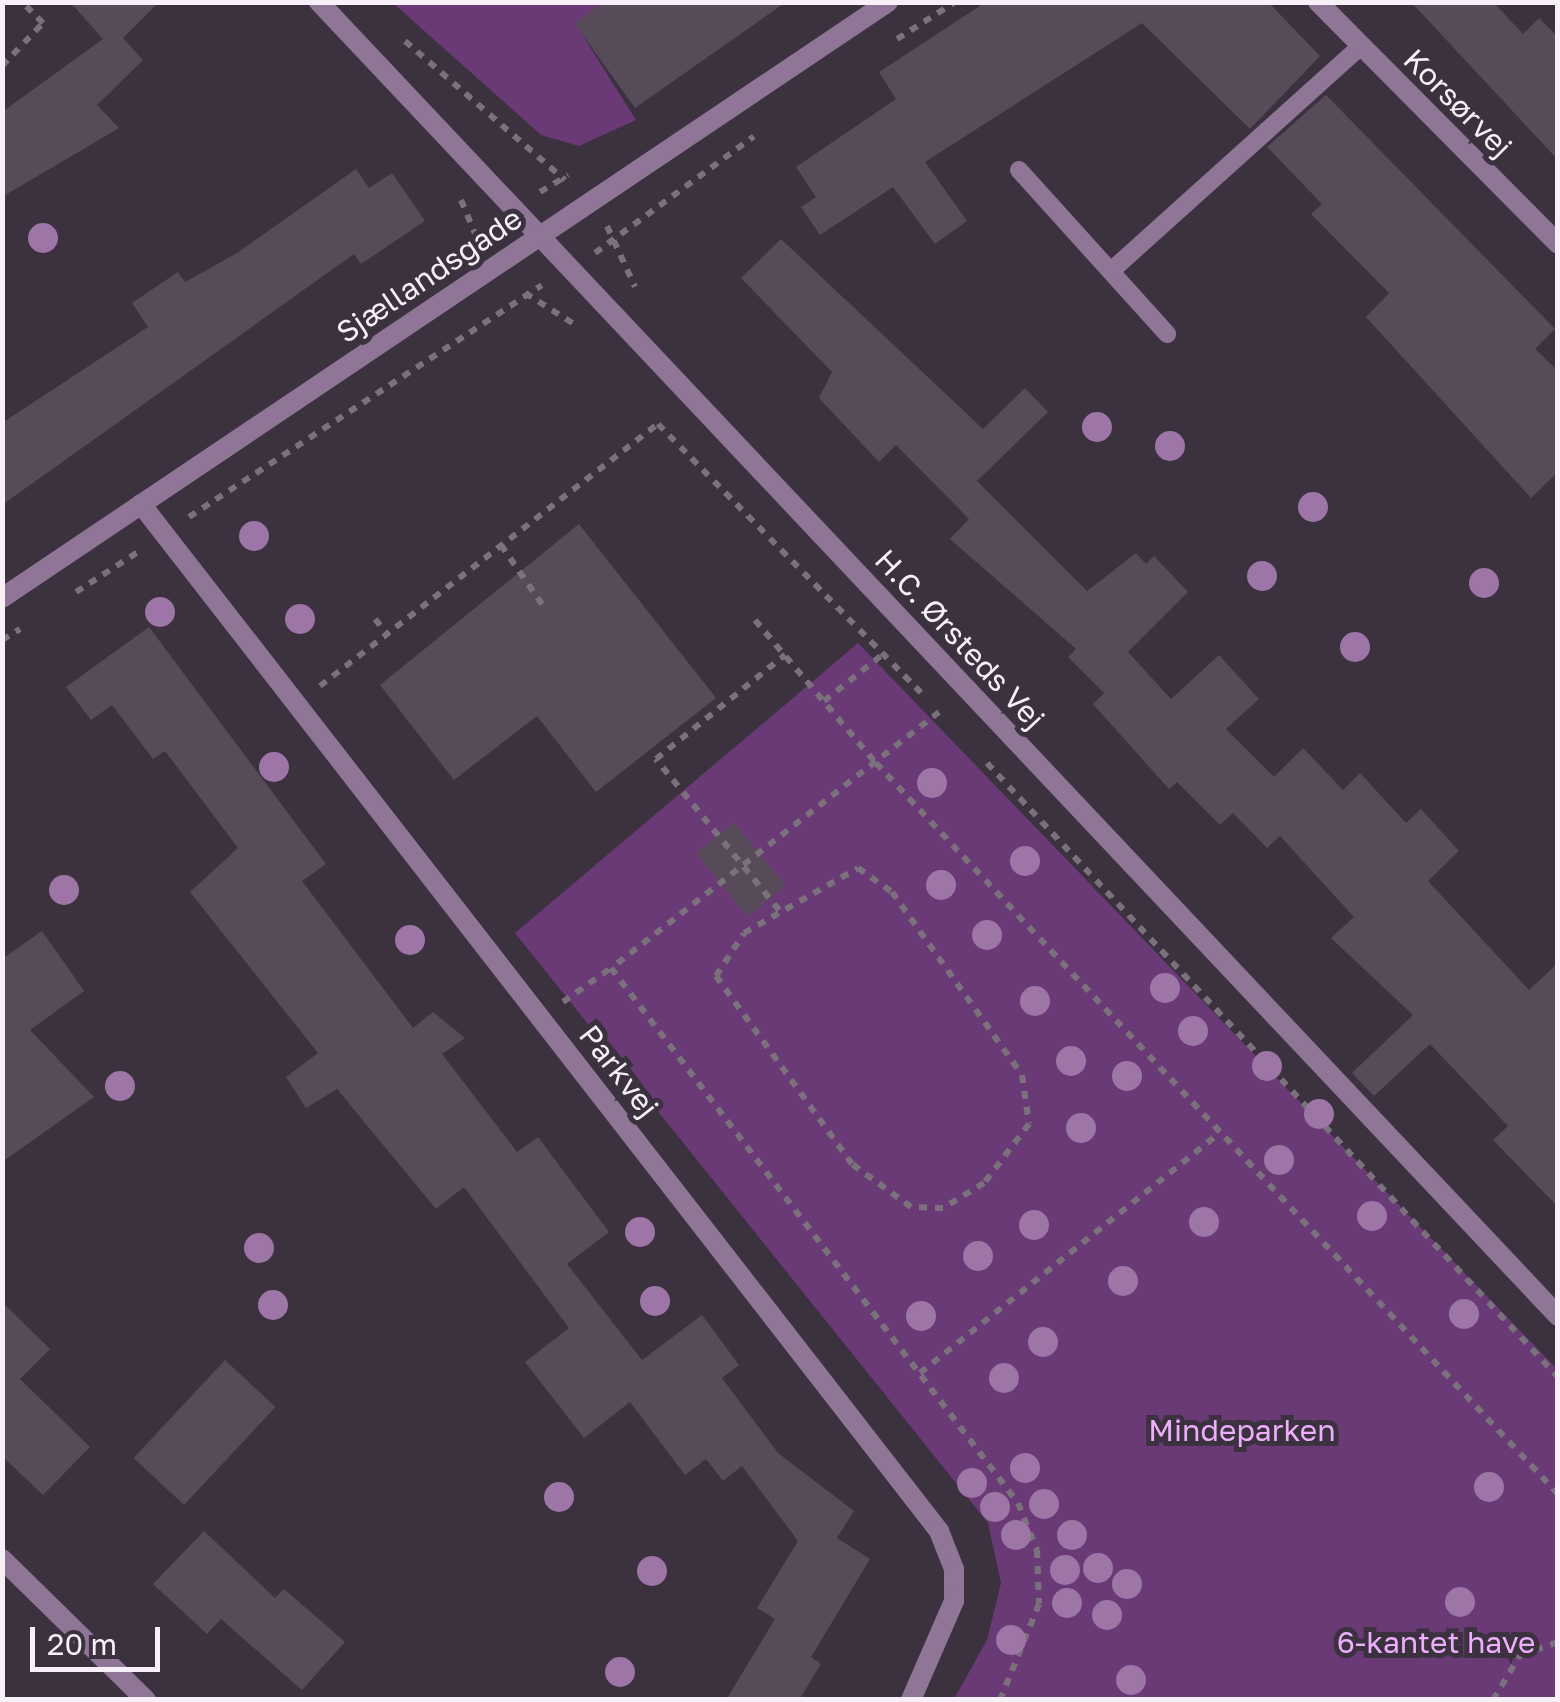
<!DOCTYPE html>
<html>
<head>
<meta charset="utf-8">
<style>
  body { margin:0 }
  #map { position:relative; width:1560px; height:1702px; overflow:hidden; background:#3c313f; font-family:"Golos Text",sans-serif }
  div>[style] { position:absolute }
  .green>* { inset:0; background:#6a3a76 }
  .building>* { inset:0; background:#574b5a; transform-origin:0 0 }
  .path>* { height:6px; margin-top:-3px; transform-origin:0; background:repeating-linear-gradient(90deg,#7b717d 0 8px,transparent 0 16px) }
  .service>* { height:18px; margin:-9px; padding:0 9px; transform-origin:9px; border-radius:9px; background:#8f7696 }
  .minor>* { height:20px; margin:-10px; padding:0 10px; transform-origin:10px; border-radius:10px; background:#8f7696 }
  .tertiary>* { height:20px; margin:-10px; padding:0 10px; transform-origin:10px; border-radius:10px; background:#8f7696 }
  .trees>* { width:30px; height:30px; margin:-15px; border-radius:50%; background:#9d76a7 }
  span { translate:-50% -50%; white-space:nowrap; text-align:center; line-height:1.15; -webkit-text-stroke:10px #3c313f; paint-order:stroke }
  .street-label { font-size:30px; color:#f8f0f9 }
  .park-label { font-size:30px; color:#edaffc }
  .frame { position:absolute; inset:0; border:5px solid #f8f0f9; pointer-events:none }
  .scale { position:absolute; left:30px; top:1627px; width:130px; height:45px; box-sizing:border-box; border:5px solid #f8f0f9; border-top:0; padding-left:12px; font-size:30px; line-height:35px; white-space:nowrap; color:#f8f0f9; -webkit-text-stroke:8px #3c313f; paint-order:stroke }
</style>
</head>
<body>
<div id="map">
  <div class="green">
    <i style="clip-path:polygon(393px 3px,604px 3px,575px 23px,636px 120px,579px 146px,541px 135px)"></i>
    <i style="clip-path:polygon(858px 643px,1557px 1369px,1557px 1699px,954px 1699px,987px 1640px,1001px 1583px,988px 1523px,515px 933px)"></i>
  </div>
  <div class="building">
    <i style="clip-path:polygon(70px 2px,159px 2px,123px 38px,143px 60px,97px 105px,119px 128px,2px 197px,2px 112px,103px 39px)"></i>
    <i style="clip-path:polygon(604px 2px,786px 2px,635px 108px,574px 23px)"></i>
    <i style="clip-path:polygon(986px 2px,1268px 2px,1320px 56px,1250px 129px,1142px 23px,925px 162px,967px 221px,935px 244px,893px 187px,820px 235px,801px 207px,816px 197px,796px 167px,896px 99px,879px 72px)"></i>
    <i style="clip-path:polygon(1411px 2px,1493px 2px,1523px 34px,1539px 18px,1558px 37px,1558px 160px)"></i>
    <i style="clip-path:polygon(1326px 95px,1555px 329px,1535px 349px,1558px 371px,1558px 472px,1531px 498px,1366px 317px,1389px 293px,1311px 214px,1322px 204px,1267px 147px)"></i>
    <i style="clip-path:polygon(356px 169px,369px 188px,392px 173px,425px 221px,361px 264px,354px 254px,2px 505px,2px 423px,148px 327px,132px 303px,178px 272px,185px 282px,237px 253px)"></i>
    <i style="clip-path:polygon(781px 239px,983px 429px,1025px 388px,1048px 412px,977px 481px,1087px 591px,1136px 553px,1146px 564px,1154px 556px,1188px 592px,1128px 652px,1171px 699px,1219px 655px,1259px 699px,1226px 729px,1274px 777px,1303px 748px,1343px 790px,1360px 773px,1406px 823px,1421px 809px,1459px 851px,1428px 881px,1529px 990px,1558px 963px,1558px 1207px,1493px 1140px,1508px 1126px,1430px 1044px,1374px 1096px,1352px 1073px,1413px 1015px,1331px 938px,1354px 917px,1280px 836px,1267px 848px,1233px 813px,1220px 825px,1177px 782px,1169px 789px,1093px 704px,1104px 693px,1068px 657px,1076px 649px,950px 539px,969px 519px,896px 445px,879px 462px,819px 398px,832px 372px,741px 278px)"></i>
    <i style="clip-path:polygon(579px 524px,716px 698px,596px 792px,537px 716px,454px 780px,380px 685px)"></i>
    <i style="clip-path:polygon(149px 627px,326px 864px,302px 881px,413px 1028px,433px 1012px,465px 1038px,442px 1054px,517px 1152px,538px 1137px,609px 1232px,567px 1264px,642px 1360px,702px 1315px,739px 1365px,722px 1378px,778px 1453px,854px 1511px,837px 1538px,870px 1559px,811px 1657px,821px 1664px,799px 1700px,726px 1700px,775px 1619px,757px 1608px,798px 1541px,742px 1466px,723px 1481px,706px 1459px,685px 1475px,630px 1402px,584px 1438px,525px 1362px,569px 1328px,464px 1187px,436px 1209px,337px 1089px,306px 1108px,286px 1077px,318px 1053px,190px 892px,238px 848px,165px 751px,153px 759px,112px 705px,91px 720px,66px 687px)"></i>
    <i style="left:734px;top:822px;width:82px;height:49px;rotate:51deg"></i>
    <i style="clip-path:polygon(42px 931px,84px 991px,30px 1030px,94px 1097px,2px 1162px,2px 959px)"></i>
    <i style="clip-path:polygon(2px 1302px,50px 1349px,20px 1379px,90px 1447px,43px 1495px,2px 1456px)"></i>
    <i style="left:225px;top:1360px;width:69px;height:134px;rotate:43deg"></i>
    <i style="clip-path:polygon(204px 1531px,275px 1598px,284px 1589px,345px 1642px,302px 1690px,221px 1619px,207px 1634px,153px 1584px)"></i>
  </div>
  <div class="path">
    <i style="left:897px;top:39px;width:69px;rotate:-32.5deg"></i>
    <i style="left:405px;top:41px;width:212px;rotate:41deg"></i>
    <i style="left:2px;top:66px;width:59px;rotate:-46.4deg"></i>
    <i style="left:43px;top:23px;width:30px;rotate:-135deg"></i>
    <i style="left:540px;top:192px;width:33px;rotate:-31deg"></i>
    <i style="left:461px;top:200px;width:47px;rotate:67.3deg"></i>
    <i style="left:607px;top:226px;width:67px;rotate:65.3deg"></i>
    <i style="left:595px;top:253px;width:197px;rotate:-36.3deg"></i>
    <i style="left:525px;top:293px;width:58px;rotate:32.3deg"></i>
    <i style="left:189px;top:517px;width:422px;rotate:-33.3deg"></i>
    <i style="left:501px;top:545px;width:79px;rotate:55.3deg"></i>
    <i style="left:76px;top:592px;width:77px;rotate:-32.9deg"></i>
    <i style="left:375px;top:619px;width:19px;rotate:51deg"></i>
    <i style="left:755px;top:620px;width:187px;rotate:49.8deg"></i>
    <i style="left:876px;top:763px;width:1000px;rotate:46.99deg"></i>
    <i style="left:2px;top:640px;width:21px;rotate:-31deg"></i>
    <i style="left:320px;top:686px;width:428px;rotate:-37.8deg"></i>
    <i style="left:658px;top:424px;width:379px;rotate:45.6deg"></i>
    <i style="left:824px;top:701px;width:75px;rotate:-38.5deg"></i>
    <i style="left:939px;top:712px;width:416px;rotate:142deg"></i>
    <i style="left:611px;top:968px;width:672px;rotate:52.74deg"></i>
    <i style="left:1018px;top:1503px;width:51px;rotate:68deg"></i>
    <i style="left:1037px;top:1550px;width:54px;rotate:87.9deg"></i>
    <i style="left:1039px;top:1604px;width:104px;rotate:112.1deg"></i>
    <i style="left:987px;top:763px;width:838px;rotate:47.08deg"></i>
    <i style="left:858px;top:868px;width:42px;rotate:35.2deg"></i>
    <i style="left:892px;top:892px;width:224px;rotate:54.6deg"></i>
    <i style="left:1022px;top:1075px;width:49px;rotate:81.9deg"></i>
    <i style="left:1029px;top:1124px;width:74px;rotate:127.3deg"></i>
    <i style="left:984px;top:1183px;width:48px;rotate:148.6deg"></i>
    <i style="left:943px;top:1208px;width:32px;rotate:-178deg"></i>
    <i style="left:911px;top:1207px;width:73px;rotate:-143.9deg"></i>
    <i style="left:852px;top:1164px;width:232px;rotate:-125.9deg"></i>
    <i style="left:716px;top:976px;width:51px;rotate:-56.9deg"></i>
    <i style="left:744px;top:933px;width:131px;rotate:-29.7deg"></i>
    <i style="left:779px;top:910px;width:195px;rotate:-129.2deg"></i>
    <i style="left:656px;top:759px;width:166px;rotate:-38.9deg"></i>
    <i style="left:563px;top:1002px;width:59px;rotate:-35.3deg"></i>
    <i style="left:920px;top:1373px;width:382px;rotate:-38.7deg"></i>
    <i style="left:1493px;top:1700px;width:52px;rotate:-59deg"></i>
    <i style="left:1520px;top:1655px;width:40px;rotate:-18.9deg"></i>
  </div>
  <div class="service">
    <i style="left:1019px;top:170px;width:221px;rotate:47.9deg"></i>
    <i style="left:1111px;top:271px;width:335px;rotate:-42deg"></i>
  </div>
  <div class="minor">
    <i style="left:1318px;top:2px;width:341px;rotate:45.2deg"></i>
    <i style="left:141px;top:504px;width:1301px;rotate:52.15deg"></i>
    <i style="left:939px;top:1531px;width:41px;rotate:68.5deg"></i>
    <i style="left:954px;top:1569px;width:32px;rotate:90deg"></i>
    <i style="left:954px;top:1601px;width:108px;rotate:113.5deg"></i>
    <i style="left:2px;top:1559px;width:202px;rotate:44.4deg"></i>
  </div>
  <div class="tertiary">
    <i style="left:319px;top:2px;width:1806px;rotate:46.68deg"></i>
    <i style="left:2px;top:598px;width:1068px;rotate:-33.93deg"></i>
  </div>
  <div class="trees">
    <i style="left:43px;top:238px"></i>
    <i style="left:1097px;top:427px"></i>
    <i style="left:1170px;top:446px"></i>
    <i style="left:1313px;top:507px"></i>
    <i style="left:254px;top:536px"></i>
    <i style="left:1262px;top:576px"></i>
    <i style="left:1484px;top:583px"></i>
    <i style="left:160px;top:612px"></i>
    <i style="left:300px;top:619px"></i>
    <i style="left:1355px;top:647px"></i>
    <i style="left:274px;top:767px"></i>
    <i style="left:932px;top:783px"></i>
    <i style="left:1025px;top:861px"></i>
    <i style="left:941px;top:885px"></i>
    <i style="left:64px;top:890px"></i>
    <i style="left:987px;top:935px"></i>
    <i style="left:410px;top:940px"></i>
    <i style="left:1165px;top:988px"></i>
    <i style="left:1035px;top:1001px"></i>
    <i style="left:1193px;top:1031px"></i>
    <i style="left:1071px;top:1061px"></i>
    <i style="left:1267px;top:1066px"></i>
    <i style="left:1127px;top:1076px"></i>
    <i style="left:120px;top:1086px"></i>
    <i style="left:1319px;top:1114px"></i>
    <i style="left:1081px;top:1128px"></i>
    <i style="left:1279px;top:1160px"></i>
    <i style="left:1372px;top:1216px"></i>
    <i style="left:1204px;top:1222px"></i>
    <i style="left:1034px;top:1225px"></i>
    <i style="left:640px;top:1232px"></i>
    <i style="left:259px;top:1248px"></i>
    <i style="left:978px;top:1256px"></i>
    <i style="left:1123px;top:1281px"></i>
    <i style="left:655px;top:1301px"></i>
    <i style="left:273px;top:1305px"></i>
    <i style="left:1464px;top:1314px"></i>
    <i style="left:921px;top:1316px"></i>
    <i style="left:1043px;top:1342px"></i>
    <i style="left:1004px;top:1378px"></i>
    <i style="left:1025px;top:1468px"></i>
    <i style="left:972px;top:1483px"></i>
    <i style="left:1489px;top:1487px"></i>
    <i style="left:559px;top:1497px"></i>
    <i style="left:1044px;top:1504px"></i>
    <i style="left:995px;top:1507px"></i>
    <i style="left:1016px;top:1535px"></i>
    <i style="left:1072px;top:1535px"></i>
    <i style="left:1098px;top:1568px"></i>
    <i style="left:1065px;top:1570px"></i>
    <i style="left:652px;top:1571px"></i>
    <i style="left:1127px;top:1584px"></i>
    <i style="left:1460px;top:1602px"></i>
    <i style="left:1067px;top:1603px"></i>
    <i style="left:1107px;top:1615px"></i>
    <i style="left:1011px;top:1640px"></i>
    <i style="left:620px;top:1672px"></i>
    <i style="left:1131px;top:1680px"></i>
  </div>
  <div class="street-label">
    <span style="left:1458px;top:103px;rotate:45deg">Korsørvej</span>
    <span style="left:429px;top:275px;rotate:-34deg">Sjællandsgade</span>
    <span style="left:960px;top:639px;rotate:47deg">H.C. Ørsteds Vej</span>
    <span style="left:619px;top:1071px;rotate:52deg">Parkvej</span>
  </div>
  <div class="park-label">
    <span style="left:1242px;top:1430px">Mindeparken</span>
    <span style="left:1436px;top:1642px">6-kantet have</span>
  </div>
  <div class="frame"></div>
  <div class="scale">20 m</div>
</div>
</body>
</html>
